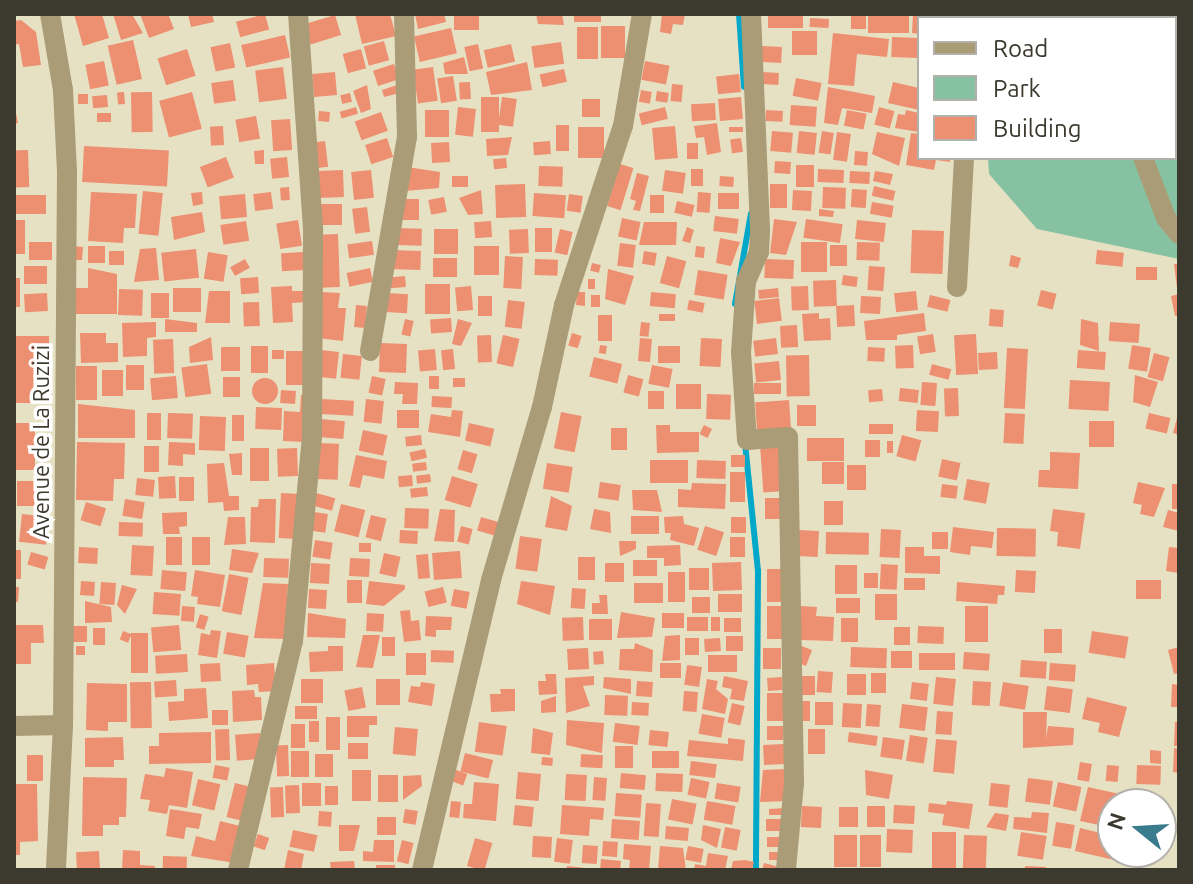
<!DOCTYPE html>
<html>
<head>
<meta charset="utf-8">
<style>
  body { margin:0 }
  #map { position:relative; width:1193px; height:884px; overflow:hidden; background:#e7e1c4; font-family:Ubuntu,sans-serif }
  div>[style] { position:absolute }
  .green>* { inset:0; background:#86c2a1 }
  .stream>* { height:6px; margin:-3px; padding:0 3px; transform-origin:3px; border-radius:3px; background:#01a8c9 }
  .building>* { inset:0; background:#ed8f71; transform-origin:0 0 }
  .round { border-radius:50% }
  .minor>* { height:20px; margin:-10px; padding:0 10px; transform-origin:10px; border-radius:10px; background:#a99c76 }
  span { translate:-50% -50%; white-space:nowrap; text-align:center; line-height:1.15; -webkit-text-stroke:7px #fff; paint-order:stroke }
  .street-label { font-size:22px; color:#3c3a2e }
  .frame { position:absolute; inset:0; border:16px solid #3c3a2e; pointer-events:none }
  .legend { position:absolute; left:917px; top:16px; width:260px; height:144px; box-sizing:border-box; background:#fff; border:2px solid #b1b0ab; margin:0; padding:10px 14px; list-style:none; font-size:24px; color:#3c3a2e }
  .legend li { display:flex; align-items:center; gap:16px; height:40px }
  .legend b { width:40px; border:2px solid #b1b0ab }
  .north { position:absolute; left:1097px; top:788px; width:80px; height:80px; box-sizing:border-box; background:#fff; border:2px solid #b1b0ab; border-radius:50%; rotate:288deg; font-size:22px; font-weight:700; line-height:32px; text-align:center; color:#3c3a2e }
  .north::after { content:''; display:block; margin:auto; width:28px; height:36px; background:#3a7b8d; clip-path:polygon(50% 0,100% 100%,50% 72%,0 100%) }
</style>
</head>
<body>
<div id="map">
  <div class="green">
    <i style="clip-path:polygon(983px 14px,1179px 14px,1179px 259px,1037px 229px,989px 174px,988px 158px,1175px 158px,1175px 18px)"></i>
  </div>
  <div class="stream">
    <i style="left:739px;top:14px;width:73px;rotate:86.1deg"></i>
    <i style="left:735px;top:304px;width:92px;rotate:-80deg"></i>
    <i style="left:745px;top:443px;width:129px;rotate:84.2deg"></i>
    <i style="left:758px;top:571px;width:299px;rotate:90.4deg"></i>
  </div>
  <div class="building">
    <i style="clip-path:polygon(74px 14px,102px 14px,109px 38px,83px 46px)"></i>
    <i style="clip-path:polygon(113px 14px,132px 14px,143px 33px,121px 40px)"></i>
    <i style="clip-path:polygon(140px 14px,168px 14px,174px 29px,149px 38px)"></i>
    <i style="clip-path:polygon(188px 14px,212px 14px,214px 22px,191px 27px)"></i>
    <i style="left:265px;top:14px;width:16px;height:30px;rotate:75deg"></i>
    <i style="clip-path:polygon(355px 14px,390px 14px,396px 36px,362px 44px)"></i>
    <i style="clip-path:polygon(415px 14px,444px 14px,446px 22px,418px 29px)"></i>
    <i style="left:454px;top:14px;width:25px;height:16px"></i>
    <i style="clip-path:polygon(536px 14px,562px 14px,564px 25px,538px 24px)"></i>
    <i style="left:574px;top:14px;width:27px;height:8px"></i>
    <i style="clip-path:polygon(662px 14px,685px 14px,683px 25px,673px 24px,671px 34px,660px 32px)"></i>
    <i style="left:768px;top:14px;width:35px;height:14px"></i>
    <i style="left:851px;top:14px;width:15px;height:15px"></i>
    <i style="left:868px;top:14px;width:41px;height:19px"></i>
    <i style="clip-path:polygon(913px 14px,937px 16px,937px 18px,919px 18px,919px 34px,912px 33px)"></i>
    <i style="left:335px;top:15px;width:21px;height:32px;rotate:73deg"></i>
    <i style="left:810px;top:18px;width:19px;height:9px;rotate:3deg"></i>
    <i style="clip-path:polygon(21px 20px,36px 32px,41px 65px,23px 67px,19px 44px,14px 45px,14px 21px)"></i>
    <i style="left:601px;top:26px;width:24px;height:32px"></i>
    <i style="left:598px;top:27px;width:32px;height:21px;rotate:90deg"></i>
    <i style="left:451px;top:28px;width:26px;height:38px;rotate:77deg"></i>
    <i style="left:792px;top:31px;width:25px;height:24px"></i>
    <i style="clip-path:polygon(833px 33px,889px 39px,887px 57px,857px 54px,854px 86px,828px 84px)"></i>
    <i style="left:285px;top:35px;width:23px;height:45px;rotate:77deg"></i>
    <i style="left:892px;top:37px;width:27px;height:20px;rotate:2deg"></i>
    <i style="left:133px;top:40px;width:40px;height:26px;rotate:77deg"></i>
    <i style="left:384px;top:41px;width:20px;height:21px;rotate:75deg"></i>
    <i style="left:561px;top:42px;width:22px;height:30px;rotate:82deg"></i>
    <i style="left:230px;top:43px;width:25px;height:20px;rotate:78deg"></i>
    <i style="left:478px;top:44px;width:25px;height:14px;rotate:78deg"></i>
    <i style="left:511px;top:44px;width:18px;height:28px;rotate:77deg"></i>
    <i style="left:762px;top:46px;width:20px;height:16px;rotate:3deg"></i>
    <i style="left:187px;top:49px;width:28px;height:31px;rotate:72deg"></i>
    <i style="left:361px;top:49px;width:20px;height:19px;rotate:75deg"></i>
    <i style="clip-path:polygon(464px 57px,468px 74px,445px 74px,443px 63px)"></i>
    <i style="left:104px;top:61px;width:25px;height:19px;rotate:79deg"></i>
    <i style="left:645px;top:61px;width:25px;height:19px;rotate:11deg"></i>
    <i style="clip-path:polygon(527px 62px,532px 90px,491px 95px,486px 72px)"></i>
    <i style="left:394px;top:64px;width:16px;height:22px;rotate:72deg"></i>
    <i style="left:283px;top:67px;width:32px;height:28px;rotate:83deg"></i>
    <i style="left:433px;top:67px;width:34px;height:20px;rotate:82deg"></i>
    <i style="left:564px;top:69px;width:13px;height:25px;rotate:77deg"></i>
    <i style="left:335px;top:72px;width:23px;height:23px;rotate:85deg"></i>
    <i style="left:761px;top:72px;width:18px;height:12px;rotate:3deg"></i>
    <i style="left:739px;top:74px;width:18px;height:23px;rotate:84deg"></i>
    <i style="left:453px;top:76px;width:25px;height:16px;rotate:81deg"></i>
    <i style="left:796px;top:78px;width:26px;height:18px;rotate:11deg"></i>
    <i style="left:233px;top:80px;width:21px;height:22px;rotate:82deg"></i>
    <i style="left:470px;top:82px;width:17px;height:11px;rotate:87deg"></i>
    <i style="clip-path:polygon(893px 82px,919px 88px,919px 110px,888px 103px)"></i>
    <i style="clip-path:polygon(400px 84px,396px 94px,384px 97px,382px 90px)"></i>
    <i style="left:672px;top:84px;width:11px;height:17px;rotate:5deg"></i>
    <i style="clip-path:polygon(367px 85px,371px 109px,361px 113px,353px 91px)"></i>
    <i style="clip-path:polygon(828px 87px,875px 96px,872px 113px,842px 108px,838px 125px,824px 123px)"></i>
    <i style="left:641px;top:90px;width:11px;height:12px;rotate:10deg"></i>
    <i style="left:657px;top:91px;width:12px;height:10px;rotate:9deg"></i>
    <i style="left:124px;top:92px;width:12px;height:7px;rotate:85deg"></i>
    <i style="left:152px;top:92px;width:40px;height:21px;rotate:89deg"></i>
    <i style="left:192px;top:92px;width:38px;height:34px;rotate:75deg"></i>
    <i style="left:350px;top:93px;width:9px;height:10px;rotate:77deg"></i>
    <i style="left:78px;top:94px;width:10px;height:10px"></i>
    <i style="left:107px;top:95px;width:12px;height:15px;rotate:85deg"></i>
    <i style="left:481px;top:97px;width:18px;height:35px"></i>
    <i style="left:502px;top:97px;width:15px;height:28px;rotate:8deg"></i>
    <i style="left:741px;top:97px;width:22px;height:23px;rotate:85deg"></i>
    <i style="left:600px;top:99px;width:18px;height:18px;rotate:90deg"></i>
    <i style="clip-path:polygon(14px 103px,18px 123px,14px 124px)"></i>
    <i style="left:715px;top:103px;width:17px;height:24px;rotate:87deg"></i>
    <i style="left:791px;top:105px;width:26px;height:20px;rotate:4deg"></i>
    <i style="left:356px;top:107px;width:7px;height:17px;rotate:74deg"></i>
    <i style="left:458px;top:107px;width:18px;height:28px;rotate:6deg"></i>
    <i style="left:665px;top:107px;width:12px;height:27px;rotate:76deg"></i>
    <i style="left:879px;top:107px;width:16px;height:18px;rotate:15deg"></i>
    <i style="left:425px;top:110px;width:24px;height:27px"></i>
    <i style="left:766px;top:110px;width:17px;height:11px;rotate:3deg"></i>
    <i style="left:847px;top:110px;width:20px;height:16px;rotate:11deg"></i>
    <i style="clip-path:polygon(906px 110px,919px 113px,919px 132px,895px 128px,898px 114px,905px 115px)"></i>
    <i style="left:319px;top:111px;width:11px;height:10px;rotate:5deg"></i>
    <i style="left:381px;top:112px;width:20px;height:28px;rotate:70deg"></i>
    <i style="left:111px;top:113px;width:9px;height:14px;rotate:90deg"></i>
    <i style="left:256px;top:116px;width:23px;height:21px;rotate:80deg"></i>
    <i style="left:290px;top:119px;width:31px;height:19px;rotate:86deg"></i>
    <i style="clip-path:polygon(717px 123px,721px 152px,707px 155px,704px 137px,696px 138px,694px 126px)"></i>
    <i style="left:556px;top:125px;width:13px;height:26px"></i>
    <i style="left:223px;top:126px;width:19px;height:13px;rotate:87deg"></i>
    <i style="left:675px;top:126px;width:32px;height:23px;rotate:85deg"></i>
    <i style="left:578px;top:127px;width:26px;height:31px"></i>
    <i style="left:729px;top:127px;width:14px;height:5px"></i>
    <i style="left:772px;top:131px;width:21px;height:20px;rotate:5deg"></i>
    <i style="left:799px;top:131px;width:18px;height:22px;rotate:6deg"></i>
    <i style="left:822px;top:131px;width:12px;height:22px;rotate:9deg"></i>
    <i style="left:837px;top:132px;width:14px;height:28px;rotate:8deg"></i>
    <i style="clip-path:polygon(877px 132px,905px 138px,899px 166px,872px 154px)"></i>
    <i style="clip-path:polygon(911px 133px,919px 134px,919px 158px,950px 158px,950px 162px,936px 160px,934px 170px,906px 165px)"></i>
    <i style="clip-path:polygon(512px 137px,508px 155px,487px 156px,486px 139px)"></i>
    <i style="left:387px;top:138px;width:20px;height:23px;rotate:72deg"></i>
    <i style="left:741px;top:138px;width:14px;height:11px;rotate:82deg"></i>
    <i style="left:325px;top:141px;width:26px;height:16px;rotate:83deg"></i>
    <i style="left:550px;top:141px;width:13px;height:17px;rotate:86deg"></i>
    <i style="left:449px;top:142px;width:20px;height:18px;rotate:87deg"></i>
    <i style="left:687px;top:143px;width:11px;height:16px"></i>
    <i style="left:84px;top:146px;width:85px;height:36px;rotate:3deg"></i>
    <i style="left:28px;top:150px;width:37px;height:14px;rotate:88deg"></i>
    <i style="clip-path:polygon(264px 150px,264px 164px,255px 164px,254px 151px)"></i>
    <i style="left:855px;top:151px;width:13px;height:14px;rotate:4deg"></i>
    <i style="left:226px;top:157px;width:22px;height:28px;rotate:69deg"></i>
    <i style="left:287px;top:157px;width:20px;height:17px;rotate:84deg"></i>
    <i style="left:506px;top:158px;width:10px;height:13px;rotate:84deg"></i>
    <i style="left:775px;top:161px;width:16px;height:12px;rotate:4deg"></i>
    <i style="left:620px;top:164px;width:14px;height:44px;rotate:17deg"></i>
    <i style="left:796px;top:165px;width:18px;height:22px"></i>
    <i style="left:539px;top:166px;width:24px;height:20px;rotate:2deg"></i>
    <i style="clip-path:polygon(407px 167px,440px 172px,439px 188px,405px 191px)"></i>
    <i style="left:691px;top:169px;width:12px;height:17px"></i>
    <i style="left:818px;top:169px;width:26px;height:13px;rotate:2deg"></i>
    <i style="left:343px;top:170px;width:27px;height:26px;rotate:88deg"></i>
    <i style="left:371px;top:170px;width:28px;height:20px;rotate:84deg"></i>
    <i style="left:665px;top:170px;width:21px;height:21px;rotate:8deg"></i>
    <i style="left:850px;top:171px;width:20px;height:12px;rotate:3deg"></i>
    <i style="clip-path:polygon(875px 171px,893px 174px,890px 185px,873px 181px)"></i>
    <i style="clip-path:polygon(637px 173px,649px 176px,640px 211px,633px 210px,636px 201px,630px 199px)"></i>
    <i style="left:452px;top:176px;width:16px;height:11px"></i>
    <i style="left:720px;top:176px;width:14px;height:10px;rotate:4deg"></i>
    <i style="left:525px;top:184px;width:33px;height:30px;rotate:88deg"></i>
    <i style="left:770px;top:184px;width:17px;height:24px"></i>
    <i style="left:874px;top:186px;width:22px;height:10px;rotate:13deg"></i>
    <i style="left:289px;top:187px;width:13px;height:9px;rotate:86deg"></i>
    <i style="left:823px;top:187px;width:23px;height:21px;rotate:2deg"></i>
    <i style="left:852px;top:189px;width:15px;height:18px;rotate:4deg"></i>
    <i style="clip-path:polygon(481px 190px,483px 214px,468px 215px,459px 198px)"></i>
    <i style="left:793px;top:190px;width:19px;height:20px;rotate:3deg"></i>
    <i style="left:143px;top:191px;width:20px;height:43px;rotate:6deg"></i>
    <i style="clip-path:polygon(91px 192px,137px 194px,135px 228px,124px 228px,123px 243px,88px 241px)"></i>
    <i style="clip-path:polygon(202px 192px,203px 204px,193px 206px,191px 193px)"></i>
    <i style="left:271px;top:192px;width:17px;height:18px;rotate:83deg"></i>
    <i style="left:698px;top:192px;width:13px;height:20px;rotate:4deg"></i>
    <i style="left:534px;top:193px;width:32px;height:23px;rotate:4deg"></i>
    <i style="left:718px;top:193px;width:21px;height:16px"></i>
    <i style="left:245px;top:194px;width:23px;height:26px;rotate:85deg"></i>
    <i style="left:569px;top:194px;width:14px;height:17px;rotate:8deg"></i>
    <i style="left:46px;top:195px;width:19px;height:32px;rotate:90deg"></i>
    <i style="left:650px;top:195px;width:14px;height:18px"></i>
    <i style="left:444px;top:197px;width:15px;height:16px;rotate:79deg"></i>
    <i style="left:400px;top:199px;width:19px;height:21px"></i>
    <i style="left:677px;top:201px;width:18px;height:12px;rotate:13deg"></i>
    <i style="left:872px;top:202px;width:22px;height:12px;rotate:10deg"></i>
    <i style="left:342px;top:204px;width:21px;height:25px;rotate:90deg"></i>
    <i style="left:367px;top:207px;width:25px;height:15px;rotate:83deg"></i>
    <i style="clip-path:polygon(819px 209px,834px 211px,833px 217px,819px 216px)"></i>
    <i style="clip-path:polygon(202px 212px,205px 232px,174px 240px,171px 217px)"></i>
    <i style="left:715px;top:216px;width:24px;height:15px;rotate:7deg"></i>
    <i style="left:622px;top:218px;width:19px;height:19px;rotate:12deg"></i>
    <i style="clip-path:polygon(774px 219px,797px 222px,786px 255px,770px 253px)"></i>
    <i style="left:806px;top:219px;width:37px;height:19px;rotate:8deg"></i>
    <i style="left:14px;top:220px;width:11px;height:34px"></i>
    <i style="left:298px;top:220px;width:26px;height:22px;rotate:81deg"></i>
    <i style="left:857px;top:220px;width:29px;height:19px;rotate:6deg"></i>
    <i style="left:246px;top:221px;width:20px;height:26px;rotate:81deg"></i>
    <i style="left:491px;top:221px;width:16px;height:17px;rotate:86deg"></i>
    <i style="clip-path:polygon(644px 222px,677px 222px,676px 245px,639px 245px)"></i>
    <i style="clip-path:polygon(687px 227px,694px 230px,690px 243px,682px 241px)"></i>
    <i style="left:397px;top:228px;width:25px;height:17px;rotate:2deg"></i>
    <i style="left:535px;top:228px;width:17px;height:24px"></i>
    <i style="left:458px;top:229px;width:25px;height:24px;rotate:90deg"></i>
    <i style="left:528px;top:229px;width:24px;height:19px;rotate:88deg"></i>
    <i style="left:560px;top:229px;width:13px;height:24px;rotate:13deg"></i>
    <i style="left:912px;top:230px;width:32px;height:43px;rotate:2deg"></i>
    <i style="left:338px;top:234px;width:53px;height:19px;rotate:88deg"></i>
    <i style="clip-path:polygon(720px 238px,740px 242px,731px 266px,716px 263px)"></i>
    <i style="left:372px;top:241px;width:14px;height:25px;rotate:82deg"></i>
    <i style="left:52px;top:242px;width:18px;height:23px;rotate:90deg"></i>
    <i style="left:801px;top:242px;width:26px;height:30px"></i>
    <i style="left:857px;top:242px;width:23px;height:18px;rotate:2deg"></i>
    <i style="left:620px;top:243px;width:16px;height:23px;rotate:7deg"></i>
    <i style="left:830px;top:245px;width:17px;height:21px"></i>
    <i style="clip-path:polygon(73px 246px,83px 247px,82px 260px,73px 260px)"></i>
    <i style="left:88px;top:246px;width:17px;height:17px"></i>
    <i style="left:474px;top:246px;width:25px;height:29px"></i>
    <i style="left:696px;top:246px;width:9px;height:11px;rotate:6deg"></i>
    <i style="clip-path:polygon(156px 248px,159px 280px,134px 282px,140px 249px)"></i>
    <i style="left:196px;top:249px;width:29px;height:35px;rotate:84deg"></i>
    <i style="left:392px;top:250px;width:29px;height:19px;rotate:2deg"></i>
    <i style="left:1097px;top:250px;width:27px;height:14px;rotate:6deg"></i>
    <i style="left:109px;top:251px;width:15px;height:14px"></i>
    <i style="left:644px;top:251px;width:13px;height:13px;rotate:9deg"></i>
    <i style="left:208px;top:252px;width:20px;height:27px;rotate:9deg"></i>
    <i style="left:304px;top:252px;width:18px;height:23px;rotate:87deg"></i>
    <i style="clip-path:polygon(1011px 255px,1021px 258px,1018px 268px,1009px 266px)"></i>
    <i style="left:505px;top:256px;width:18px;height:32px;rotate:3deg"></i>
    <i style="left:667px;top:256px;width:20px;height:28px;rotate:15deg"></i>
    <i style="left:457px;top:258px;width:19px;height:24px;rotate:90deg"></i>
    <i style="left:245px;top:259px;width:10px;height:17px;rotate:61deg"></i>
    <i style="left:535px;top:259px;width:23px;height:16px;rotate:2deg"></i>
    <i style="left:765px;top:259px;width:29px;height:19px;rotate:2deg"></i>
    <i style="left:592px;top:263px;width:9px;height:8px;rotate:13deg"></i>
    <i style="clip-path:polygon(1174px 264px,1179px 264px,1179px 288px,1177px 288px)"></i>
    <i style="left:47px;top:266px;width:18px;height:23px;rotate:90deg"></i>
    <i style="left:869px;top:266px;width:16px;height:24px;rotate:4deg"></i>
    <i style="left:1136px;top:267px;width:21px;height:13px"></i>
    <i style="clip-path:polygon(88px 268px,117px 274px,117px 314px,76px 314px,76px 288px,88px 288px)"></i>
    <i style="left:370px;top:268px;width:14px;height:24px;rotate:78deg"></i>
    <i style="clip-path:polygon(608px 269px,634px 276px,625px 305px,605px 299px)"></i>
    <i style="left:698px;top:270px;width:30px;height:25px;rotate:9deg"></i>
    <i style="left:843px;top:275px;width:15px;height:10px;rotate:8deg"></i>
    <i style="left:405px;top:276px;width:11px;height:19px;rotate:85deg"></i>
    <i style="left:258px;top:277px;width:16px;height:18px;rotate:86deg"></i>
    <i style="left:14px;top:278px;width:6px;height:29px"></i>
    <i style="left:588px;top:279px;width:7px;height:10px"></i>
    <i style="left:836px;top:280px;width:26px;height:23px;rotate:88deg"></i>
    <i style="left:425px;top:284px;width:25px;height:30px"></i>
    <i style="clip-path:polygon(292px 286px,292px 291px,307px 291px,308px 302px,292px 303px,293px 322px,273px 323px,271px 287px)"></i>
    <i style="left:471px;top:286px;width:24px;height:16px;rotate:85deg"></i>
    <i style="left:808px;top:286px;width:24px;height:17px;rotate:88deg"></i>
    <i style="left:173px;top:288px;width:28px;height:24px"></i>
    <i style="left:778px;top:288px;width:9px;height:20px;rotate:84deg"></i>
    <i style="left:119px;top:289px;width:24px;height:26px;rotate:2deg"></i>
    <i style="left:1041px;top:290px;width:16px;height:16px;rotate:14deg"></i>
    <i style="clip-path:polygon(209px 291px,230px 291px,230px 323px,205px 323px)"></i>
    <i style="left:916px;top:291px;width:19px;height:22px;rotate:84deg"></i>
    <i style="clip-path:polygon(321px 292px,340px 293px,338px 308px,346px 308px,343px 341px,317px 338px)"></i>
    <i style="clip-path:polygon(577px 292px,585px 292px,585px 306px,576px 305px)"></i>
    <i style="left:651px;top:292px;width:25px;height:14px;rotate:5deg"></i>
    <i style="left:47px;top:293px;width:18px;height:23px;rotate:87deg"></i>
    <i style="left:151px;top:293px;width:18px;height:25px"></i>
    <i style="left:386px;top:293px;width:22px;height:19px;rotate:3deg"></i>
    <i style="clip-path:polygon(1179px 294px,1179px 315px,1175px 316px,1171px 296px)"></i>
    <i style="left:591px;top:295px;width:9px;height:12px"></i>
    <i style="left:930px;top:295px;width:21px;height:12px;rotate:14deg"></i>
    <i style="left:478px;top:296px;width:14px;height:20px"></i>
    <i style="left:861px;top:296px;width:20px;height:17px;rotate:3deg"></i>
    <i style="left:779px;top:298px;width:23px;height:25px;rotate:83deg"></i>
    <i style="left:508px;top:300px;width:17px;height:27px;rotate:7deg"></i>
    <i style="left:689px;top:300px;width:16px;height:10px;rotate:11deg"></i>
    <i style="left:259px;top:302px;width:24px;height:16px;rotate:88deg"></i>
    <i style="left:356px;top:305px;width:11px;height:22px;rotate:5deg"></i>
    <i style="left:854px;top:305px;width:21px;height:18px;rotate:87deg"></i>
    <i style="left:990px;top:309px;width:14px;height:17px;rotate:4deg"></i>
    <i style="clip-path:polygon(819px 313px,819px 319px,830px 318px,831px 340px,804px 341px,802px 314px)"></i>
    <i style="clip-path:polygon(924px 313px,926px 331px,897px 335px,897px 340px,866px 340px,864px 321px)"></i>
    <i style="left:675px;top:314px;width:7px;height:16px;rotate:90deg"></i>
    <i style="left:598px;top:315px;width:14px;height:26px"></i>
    <i style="left:451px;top:318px;width:14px;height:21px;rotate:86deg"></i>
    <i style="clip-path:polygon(165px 319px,197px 323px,197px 332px,165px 332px)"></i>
    <i style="left:405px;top:319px;width:9px;height:16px;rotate:13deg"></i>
    <i style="clip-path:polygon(458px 319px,472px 323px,461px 346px,452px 344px)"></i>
    <i style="clip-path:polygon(1081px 319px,1098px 323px,1099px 351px,1080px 345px)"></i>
    <i style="clip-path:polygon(156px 322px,156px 337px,147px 338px,147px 356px,123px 357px,122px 323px)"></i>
    <i style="left:641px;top:322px;width:9px;height:14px;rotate:6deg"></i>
    <i style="left:1110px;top:322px;width:30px;height:19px;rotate:4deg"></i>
    <i style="left:797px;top:325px;width:22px;height:17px;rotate:87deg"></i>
    <i style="clip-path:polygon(80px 333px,106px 333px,106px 343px,118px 343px,118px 362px,81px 363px)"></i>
    <i style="left:572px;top:333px;width:10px;height:13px;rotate:17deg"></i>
    <i style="left:933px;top:334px;width:18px;height:16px;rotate:81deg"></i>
    <i style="left:976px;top:334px;width:40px;height:22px;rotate:87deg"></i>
    <i style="left:491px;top:335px;width:27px;height:14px;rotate:88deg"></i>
    <i style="left:503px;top:335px;width:17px;height:29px;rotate:13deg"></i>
    <i style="clip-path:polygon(14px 336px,49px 336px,49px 352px,35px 352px,36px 403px,14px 403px)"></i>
    <i style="clip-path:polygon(211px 337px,213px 360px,190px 363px,189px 347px)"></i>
    <i style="left:640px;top:338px;width:12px;height:23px;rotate:5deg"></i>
    <i style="left:701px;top:338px;width:21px;height:28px;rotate:3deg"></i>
    <i style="left:776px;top:338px;width:16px;height:23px;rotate:83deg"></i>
    <i style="left:173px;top:339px;width:34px;height:20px;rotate:88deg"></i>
    <i style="left:380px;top:343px;width:27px;height:29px;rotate:2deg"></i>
    <i style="left:600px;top:345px;width:7px;height:8px;rotate:8deg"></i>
    <i style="left:913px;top:345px;width:23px;height:18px;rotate:88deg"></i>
    <i style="left:1132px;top:345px;width:19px;height:24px;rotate:9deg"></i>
    <i style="left:251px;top:346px;width:17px;height:27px"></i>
    <i style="left:680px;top:346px;width:17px;height:22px;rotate:90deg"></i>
    <i style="left:221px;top:347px;width:19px;height:24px"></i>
    <i style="left:868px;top:347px;width:17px;height:14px;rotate:3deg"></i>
    <i style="left:1007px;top:348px;width:21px;height:60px;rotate:3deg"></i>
    <i style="left:435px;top:349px;width:21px;height:17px;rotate:85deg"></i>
    <i style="left:453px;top:349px;width:20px;height:12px;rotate:84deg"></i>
    <i style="left:272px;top:350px;width:12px;height:9px"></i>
    <i style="left:321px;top:350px;width:18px;height:27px;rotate:6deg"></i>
    <i style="left:1078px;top:350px;width:28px;height:18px;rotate:4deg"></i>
    <i style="left:286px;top:351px;width:18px;height:34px"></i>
    <i style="left:997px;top:352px;width:17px;height:19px;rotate:87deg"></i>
    <i style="left:1154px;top:353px;width:16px;height:25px;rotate:15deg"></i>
    <i style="left:343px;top:354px;width:19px;height:24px;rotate:6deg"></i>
    <i style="left:809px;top:355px;width:41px;height:23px;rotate:89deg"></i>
    <i style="left:594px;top:357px;width:29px;height:20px;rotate:14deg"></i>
    <i style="left:779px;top:361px;width:19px;height:25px;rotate:84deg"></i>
    <i style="left:207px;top:364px;width:30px;height:26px;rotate:82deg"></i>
    <i style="left:932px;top:364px;width:20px;height:11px;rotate:15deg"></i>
    <i style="left:144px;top:365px;width:25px;height:18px;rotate:90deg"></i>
    <i style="left:652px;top:365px;width:21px;height:19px;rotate:11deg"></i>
    <i style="left:97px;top:366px;width:34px;height:21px;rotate:90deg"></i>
    <i style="left:102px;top:370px;width:21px;height:26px"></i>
    <i style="left:628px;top:375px;width:16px;height:18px;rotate:15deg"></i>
    <i style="clip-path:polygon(1135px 375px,1158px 382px,1150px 407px,1133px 402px)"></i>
    <i style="left:176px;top:376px;width:22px;height:26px;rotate:85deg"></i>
    <i style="left:372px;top:376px;width:14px;height:17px;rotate:12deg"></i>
    <i style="left:429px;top:376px;width:10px;height:13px"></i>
    <i style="left:223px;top:377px;width:17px;height:20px"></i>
    <i style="left:453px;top:378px;width:12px;height:9px"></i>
    <i class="round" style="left:252px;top:378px;width:26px;height:26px"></i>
    <i style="left:1070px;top:380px;width:40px;height:29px;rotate:3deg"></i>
    <i style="clip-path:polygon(395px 382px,418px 383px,417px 404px,402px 404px,403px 394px,394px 394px)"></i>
    <i style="left:922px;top:382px;width:15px;height:23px;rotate:4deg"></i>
    <i style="left:781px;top:383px;width:11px;height:27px;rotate:90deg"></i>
    <i style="left:676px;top:384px;width:25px;height:25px"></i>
    <i style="left:900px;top:388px;width:19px;height:13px;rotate:6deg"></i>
    <i style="left:958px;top:388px;width:28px;height:14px;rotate:88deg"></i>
    <i style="left:882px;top:389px;width:12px;height:14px;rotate:85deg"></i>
    <i style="left:281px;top:390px;width:15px;height:13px;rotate:4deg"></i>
    <i style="left:648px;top:391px;width:16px;height:18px"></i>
    <i style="left:707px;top:394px;width:24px;height:25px;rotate:2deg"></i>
    <i style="clip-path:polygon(301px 395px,307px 395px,305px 442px,283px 441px,284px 411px,300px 412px)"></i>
    <i style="left:432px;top:396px;width:20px;height:11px;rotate:3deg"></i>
    <i style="left:321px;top:399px;width:33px;height:15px;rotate:3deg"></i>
    <i style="left:366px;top:399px;width:18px;height:23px;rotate:6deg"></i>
    <i style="left:789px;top:400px;width:30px;height:34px;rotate:86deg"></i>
    <i style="clip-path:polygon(78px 404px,135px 410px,135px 438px,78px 438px)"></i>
    <i style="left:797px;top:405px;width:19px;height:21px"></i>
    <i style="left:256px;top:407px;width:26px;height:22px;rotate:2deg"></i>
    <i style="left:397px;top:410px;width:22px;height:18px"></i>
    <i style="clip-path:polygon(452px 410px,463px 411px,460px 437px,428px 432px,431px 414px,451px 417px)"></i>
    <i style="left:917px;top:410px;width:22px;height:21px;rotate:3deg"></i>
    <i style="left:561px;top:412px;width:21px;height:37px;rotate:11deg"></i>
    <i style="left:147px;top:413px;width:14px;height:27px"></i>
    <i style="left:168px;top:413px;width:25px;height:25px;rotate:2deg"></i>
    <i style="left:1005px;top:413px;width:20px;height:30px;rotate:3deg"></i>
    <i style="left:1149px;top:413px;width:22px;height:16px;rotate:13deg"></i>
    <i style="clip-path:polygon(1178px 414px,1179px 414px,1179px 435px,1173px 433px)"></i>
    <i style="left:232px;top:415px;width:12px;height:26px"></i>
    <i style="left:200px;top:416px;width:26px;height:34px;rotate:2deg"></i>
    <i style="left:320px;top:419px;width:25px;height:18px;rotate:5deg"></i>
    <i style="left:1089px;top:421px;width:25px;height:26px"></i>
    <i style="left:14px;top:423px;width:21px;height:47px"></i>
    <i style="left:469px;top:423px;width:26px;height:18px;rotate:13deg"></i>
    <i style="left:869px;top:424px;width:24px;height:10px"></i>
    <i style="clip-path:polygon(656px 425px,670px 425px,670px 432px,699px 432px,699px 452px,657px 453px)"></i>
    <i style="left:704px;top:425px;width:9px;height:10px;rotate:27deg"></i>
    <i style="left:611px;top:428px;width:16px;height:22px"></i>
    <i style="left:363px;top:430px;width:25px;height:21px;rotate:12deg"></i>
    <i style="left:421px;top:435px;width:10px;height:16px;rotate:84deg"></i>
    <i style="left:902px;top:435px;width:20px;height:22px;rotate:15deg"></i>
    <i style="left:844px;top:438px;width:23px;height:37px;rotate:90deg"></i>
    <i style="left:865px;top:440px;width:15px;height:17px"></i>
    <i style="left:887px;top:441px;width:6px;height:12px"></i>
    <i style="clip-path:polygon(77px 442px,125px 443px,124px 479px,114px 479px,113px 501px,76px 500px)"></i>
    <i style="clip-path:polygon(169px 442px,195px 443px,195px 455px,183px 454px,183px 466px,168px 465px)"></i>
    <i style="left:316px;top:443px;width:23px;height:36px;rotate:2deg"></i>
    <i style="left:782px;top:444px;width:47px;height:22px;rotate:86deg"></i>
    <i style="left:144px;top:446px;width:15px;height:26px"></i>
    <i style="left:250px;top:448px;width:19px;height:33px"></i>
    <i style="left:297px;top:448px;width:28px;height:20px;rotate:88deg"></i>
    <i style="left:425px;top:449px;width:9px;height:16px;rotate:77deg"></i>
    <i style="left:463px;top:450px;width:15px;height:20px;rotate:16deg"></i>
    <i style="clip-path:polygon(1050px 452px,1080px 453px,1078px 489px,1038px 487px,1039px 470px,1050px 470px)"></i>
    <i style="clip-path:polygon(242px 453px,242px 475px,232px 475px,229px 454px)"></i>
    <i style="clip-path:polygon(356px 455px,387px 461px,384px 479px,363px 475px,360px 488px,349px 486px)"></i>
    <i style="left:745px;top:455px;width:12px;height:14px;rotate:90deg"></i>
    <i style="left:942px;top:459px;width:19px;height:18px;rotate:12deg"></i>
    <i style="left:688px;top:460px;width:23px;height:38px;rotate:90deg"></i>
    <i style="left:697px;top:460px;width:29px;height:18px;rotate:2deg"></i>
    <i style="left:426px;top:462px;width:8px;height:14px;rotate:83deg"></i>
    <i style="left:844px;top:462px;width:22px;height:22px;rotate:90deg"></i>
    <i style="clip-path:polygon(224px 463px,229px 496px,239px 496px,239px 510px,224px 511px,223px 502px,208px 503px,207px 464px)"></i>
    <i style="left:547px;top:463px;width:26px;height:26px;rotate:9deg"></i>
    <i style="left:866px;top:465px;width:25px;height:19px;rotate:90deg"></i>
    <i style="left:730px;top:472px;width:15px;height:30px"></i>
    <i style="left:430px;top:474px;width:8px;height:14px;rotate:83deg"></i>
    <i style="left:412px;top:475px;width:11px;height:14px;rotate:85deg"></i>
    <i style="left:175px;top:476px;width:22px;height:17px;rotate:87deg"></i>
    <i style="left:452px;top:476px;width:27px;height:25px;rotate:17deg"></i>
    <i style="left:179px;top:477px;width:15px;height:24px"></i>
    <i style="left:137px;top:478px;width:18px;height:17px;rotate:6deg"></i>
    <i style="left:967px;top:479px;width:23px;height:21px;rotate:10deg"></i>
    <i style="left:17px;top:481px;width:34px;height:25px"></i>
    <i style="left:600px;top:482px;width:21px;height:16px;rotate:8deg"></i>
    <i style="clip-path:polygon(1138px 482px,1165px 488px,1154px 517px,1140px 514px,1142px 505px,1133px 503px)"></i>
    <i style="clip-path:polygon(692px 483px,726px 484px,725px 509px,678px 507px,678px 489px,691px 490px)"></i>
    <i style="left:942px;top:484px;width:16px;height:13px;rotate:7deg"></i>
    <i style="left:1172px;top:484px;width:7px;height:25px"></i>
    <i style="left:427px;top:487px;width:9px;height:17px;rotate:84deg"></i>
    <i style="clip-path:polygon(632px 490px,657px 490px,662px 512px,633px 510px)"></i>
    <i style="left:281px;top:493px;width:18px;height:45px;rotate:3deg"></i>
    <i style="left:316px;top:493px;width:20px;height:13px;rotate:15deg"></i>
    <i style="clip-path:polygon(551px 496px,572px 506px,567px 531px,545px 527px)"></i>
    <i style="left:765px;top:498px;width:19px;height:21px"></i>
    <i style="left:125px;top:499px;width:20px;height:17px;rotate:9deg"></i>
    <i style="clip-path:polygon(259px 499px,276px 499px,275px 543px,250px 542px,251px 507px,258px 507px)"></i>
    <i style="left:824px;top:501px;width:19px;height:24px"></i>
    <i style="left:86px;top:502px;width:21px;height:19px;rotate:17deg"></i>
    <i style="left:341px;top:504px;width:25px;height:28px;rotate:14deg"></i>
    <i style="left:405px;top:508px;width:24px;height:20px;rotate:2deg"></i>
    <i style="clip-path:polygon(440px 509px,455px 510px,454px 542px,434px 541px)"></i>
    <i style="clip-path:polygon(594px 509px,610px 512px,611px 533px,590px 529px)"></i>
    <i style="clip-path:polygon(1053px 509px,1085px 513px,1080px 549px,1057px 546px,1058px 532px,1050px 531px)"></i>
    <i style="clip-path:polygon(1168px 510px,1179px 513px,1179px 531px,1163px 527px)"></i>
    <i style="clip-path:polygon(187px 512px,187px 526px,179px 527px,180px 534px,163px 534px,162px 513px)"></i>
    <i style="left:314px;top:512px;width:14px;height:19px;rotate:8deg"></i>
    <i style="left:22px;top:514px;width:27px;height:28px;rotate:6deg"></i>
    <i style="left:371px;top:515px;width:16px;height:23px;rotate:14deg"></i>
    <i style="left:631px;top:516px;width:28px;height:18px"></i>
    <i style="clip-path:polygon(683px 516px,684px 524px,699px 528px,694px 546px,670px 540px,671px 533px,665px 533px,664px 517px)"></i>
    <i style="clip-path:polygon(228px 517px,245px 517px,246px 544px,224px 545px)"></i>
    <i style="left:481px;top:517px;width:19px;height:14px;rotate:16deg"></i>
    <i style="left:731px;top:517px;width:15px;height:16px"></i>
    <i style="left:119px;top:522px;width:24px;height:14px;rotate:2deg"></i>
    <i style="left:461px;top:526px;width:12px;height:16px;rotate:14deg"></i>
    <i style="left:705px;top:526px;width:20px;height:25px;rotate:18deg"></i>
    <i style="clip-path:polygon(953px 527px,994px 532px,992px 548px,971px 546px,970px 555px,950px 552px)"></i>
    <i style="left:997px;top:528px;width:39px;height:28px;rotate:1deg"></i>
    <i style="left:881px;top:529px;width:20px;height:28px;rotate:3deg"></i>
    <i style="left:400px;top:530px;width:18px;height:13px;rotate:3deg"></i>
    <i style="left:798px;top:530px;width:21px;height:26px;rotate:3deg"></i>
    <i style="left:826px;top:532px;width:43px;height:22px;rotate:1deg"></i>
    <i style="left:932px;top:532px;width:16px;height:17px"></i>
    <i style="left:520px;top:536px;width:22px;height:33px;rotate:8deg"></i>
    <i style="left:182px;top:537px;width:28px;height:16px;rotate:90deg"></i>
    <i style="left:192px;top:537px;width:18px;height:28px"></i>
    <i style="left:730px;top:537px;width:15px;height:20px"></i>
    <i style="left:315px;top:540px;width:18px;height:17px;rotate:9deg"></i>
    <i style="clip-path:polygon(619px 541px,636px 541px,636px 549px,620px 556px)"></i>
    <i style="left:359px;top:543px;width:12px;height:9px"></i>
    <i style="left:132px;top:545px;width:22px;height:30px;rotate:3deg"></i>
    <i style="clip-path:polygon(680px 545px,681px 565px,664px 566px,664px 558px,647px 558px,647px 546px)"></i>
    <i style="left:79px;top:547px;width:19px;height:16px;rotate:3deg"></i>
    <i style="clip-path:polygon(905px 547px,924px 547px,924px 556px,940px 556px,940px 574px,905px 573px)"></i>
    <i style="clip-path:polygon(1169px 547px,1179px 548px,1179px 573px,1166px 571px)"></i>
    <i style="clip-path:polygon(232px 549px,259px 553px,252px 573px,229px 570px)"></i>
    <i style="left:14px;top:550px;width:7px;height:29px"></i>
    <i style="left:460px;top:551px;width:27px;height:28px;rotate:86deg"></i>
    <i style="left:31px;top:552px;width:18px;height:13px;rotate:16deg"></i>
    <i style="left:384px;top:553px;width:17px;height:21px;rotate:13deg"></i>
    <i style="left:428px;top:554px;width:24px;height:12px;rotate:85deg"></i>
    <i style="left:595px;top:557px;width:23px;height:17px;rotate:90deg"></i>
    <i style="left:264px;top:558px;width:25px;height:19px;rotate:2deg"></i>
    <i style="left:350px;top:558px;width:20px;height:18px;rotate:3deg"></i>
    <i style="left:657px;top:560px;width:16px;height:24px;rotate:90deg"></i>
    <i style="left:741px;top:562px;width:28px;height:29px;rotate:88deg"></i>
    <i style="left:311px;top:563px;width:19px;height:20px;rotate:3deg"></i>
    <i style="left:624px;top:563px;width:19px;height:19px;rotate:90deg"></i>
    <i style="left:881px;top:564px;width:17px;height:25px;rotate:3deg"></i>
    <i style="left:835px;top:565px;width:22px;height:29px"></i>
    <i style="left:689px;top:568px;width:20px;height:22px"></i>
    <i style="left:767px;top:569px;width:19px;height:33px"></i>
    <i style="left:162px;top:570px;width:25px;height:19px;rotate:5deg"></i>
    <i style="clip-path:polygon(195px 570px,225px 575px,220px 607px,197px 604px,198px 597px,191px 596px)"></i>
    <i style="left:1016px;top:570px;width:20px;height:22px;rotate:3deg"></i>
    <i style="left:668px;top:572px;width:17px;height:30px"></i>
    <i style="left:864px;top:573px;width:14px;height:15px"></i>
    <i style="left:229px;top:574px;width:20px;height:38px;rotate:11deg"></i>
    <i style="left:904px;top:578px;width:21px;height:12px"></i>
    <i style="left:347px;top:580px;width:15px;height:23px"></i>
    <i style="left:1136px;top:580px;width:25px;height:19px"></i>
    <i style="left:81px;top:581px;width:14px;height:14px;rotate:4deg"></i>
    <i style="clip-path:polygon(369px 581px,405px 585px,405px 589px,384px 606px,366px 604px)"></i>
    <i style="clip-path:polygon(521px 581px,555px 586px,550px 615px,517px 604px)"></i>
    <i style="left:101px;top:582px;width:15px;height:22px;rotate:4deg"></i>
    <i style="clip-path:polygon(957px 582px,1005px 586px,1004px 595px,998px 595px,997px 604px,956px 601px)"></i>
    <i style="clip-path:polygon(263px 583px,288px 584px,286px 639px,254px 638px)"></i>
    <i style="left:634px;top:583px;width:29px;height:20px"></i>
    <i style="clip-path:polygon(122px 585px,137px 589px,125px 614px,117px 605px)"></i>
    <i style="clip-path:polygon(14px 587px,19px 587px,18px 602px,14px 602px)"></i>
    <i style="left:443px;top:587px;width:16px;height:19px;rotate:76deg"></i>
    <i style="left:572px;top:588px;width:14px;height:20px;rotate:4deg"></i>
    <i style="left:309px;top:589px;width:18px;height:19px;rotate:3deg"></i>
    <i style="left:454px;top:589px;width:16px;height:17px;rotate:11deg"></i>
    <i style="left:154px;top:592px;width:27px;height:22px;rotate:4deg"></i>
    <i style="left:718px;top:594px;width:24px;height:18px"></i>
    <i style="left:875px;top:594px;width:22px;height:26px"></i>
    <i style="clip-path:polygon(599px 595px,607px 595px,608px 614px,592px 614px,592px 603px,600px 603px)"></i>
    <i style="left:692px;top:597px;width:18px;height:16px"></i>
    <i style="left:836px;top:598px;width:24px;height:15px"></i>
    <i style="clip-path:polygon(85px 601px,111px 607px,112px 622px,85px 623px)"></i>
    <i style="left:182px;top:606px;width:13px;height:15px;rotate:4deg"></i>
    <i style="left:767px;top:606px;width:18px;height:33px"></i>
    <i style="clip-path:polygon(800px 606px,817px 607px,816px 616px,834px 617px,833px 641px,800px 640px)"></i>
    <i style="left:965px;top:606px;width:23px;height:36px"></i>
    <i style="clip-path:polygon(410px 610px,411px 621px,419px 620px,421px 640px,404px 642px,400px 611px)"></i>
    <i style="clip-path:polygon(621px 612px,655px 618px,652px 637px,617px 638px)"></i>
    <i style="clip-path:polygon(308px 613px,346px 619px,345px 638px,307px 637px)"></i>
    <i style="left:367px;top:613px;width:17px;height:18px;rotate:3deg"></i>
    <i style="left:662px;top:613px;width:22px;height:15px"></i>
    <i style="left:200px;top:614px;width:9px;height:14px;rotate:18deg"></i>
    <i style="clip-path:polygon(426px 616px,452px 617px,451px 630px,436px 630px,436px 637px,425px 636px)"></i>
    <i style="left:583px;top:617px;width:23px;height:21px;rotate:88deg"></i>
    <i style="left:687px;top:617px;width:21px;height:14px"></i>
    <i style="left:711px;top:617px;width:9px;height:14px"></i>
    <i style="left:724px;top:618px;width:17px;height:14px"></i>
    <i style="left:841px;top:618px;width:17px;height:24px"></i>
    <i style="left:612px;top:619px;width:21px;height:23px;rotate:90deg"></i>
    <i style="clip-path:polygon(14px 625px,43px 625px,44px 643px,31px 643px,31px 664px,14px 664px)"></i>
    <i style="left:179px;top:625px;width:25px;height:28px;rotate:85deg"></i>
    <i style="left:73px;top:626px;width:14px;height:16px"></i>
    <i style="left:918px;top:626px;width:26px;height:17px;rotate:2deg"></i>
    <i style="left:894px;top:627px;width:16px;height:18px"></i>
    <i style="left:93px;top:628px;width:12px;height:17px"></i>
    <i style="left:1044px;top:629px;width:18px;height:24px"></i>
    <i style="clip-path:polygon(211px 630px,221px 631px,217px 658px,198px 655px,201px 633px,210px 635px)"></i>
    <i style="left:123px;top:631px;width:9px;height:9px;rotate:21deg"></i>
    <i style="left:1092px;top:631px;width:37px;height:22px;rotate:9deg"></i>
    <i style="left:227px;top:632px;width:22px;height:22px;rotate:10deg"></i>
    <i style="left:131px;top:633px;width:17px;height:40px"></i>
    <i style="clip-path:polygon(363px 635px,380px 635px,373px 668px,356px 667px)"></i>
    <i style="clip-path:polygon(680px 635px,680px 660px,662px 661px,665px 636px)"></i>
    <i style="left:726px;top:636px;width:17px;height:15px"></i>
    <i style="left:382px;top:637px;width:13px;height:19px"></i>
    <i style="left:685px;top:638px;width:14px;height:17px"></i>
    <i style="left:720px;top:638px;width:13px;height:16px;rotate:86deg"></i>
    <i style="clip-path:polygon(635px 643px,653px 650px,652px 672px,619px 670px,620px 649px,634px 649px)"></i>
    <i style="left:799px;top:645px;width:14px;height:17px;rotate:21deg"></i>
    <i style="left:76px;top:646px;width:9px;height:9px"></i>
    <i style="clip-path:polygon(328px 646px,343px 646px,343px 671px,310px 672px,309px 652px,328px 651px)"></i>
    <i style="left:851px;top:647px;width:36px;height:20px;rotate:2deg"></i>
    <i style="clip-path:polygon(1179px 647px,1179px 673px,1174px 674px,1168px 650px)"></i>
    <i style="left:588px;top:648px;width:21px;height:21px;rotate:87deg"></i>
    <i style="left:781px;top:648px;width:21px;height:18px;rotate:90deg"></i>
    <i style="left:431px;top:650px;width:23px;height:12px;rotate:2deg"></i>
    <i style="left:603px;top:651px;width:13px;height:10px;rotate:86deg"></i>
    <i style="left:891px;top:651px;width:21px;height:17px"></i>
    <i style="left:964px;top:652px;width:26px;height:17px;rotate:4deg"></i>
    <i style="left:406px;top:653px;width:20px;height:22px"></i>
    <i style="left:919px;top:653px;width:36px;height:17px"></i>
    <i style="left:187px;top:654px;width:18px;height:32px;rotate:87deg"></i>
    <i style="left:737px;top:655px;width:17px;height:29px;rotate:90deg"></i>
    <i style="left:1021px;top:660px;width:26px;height:17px;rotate:4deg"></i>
    <i style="left:220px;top:663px;width:18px;height:20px;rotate:87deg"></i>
    <i style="clip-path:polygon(274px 663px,276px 691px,259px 692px,258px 684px,247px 685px,246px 665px)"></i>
    <i style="left:660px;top:663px;width:21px;height:15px"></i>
    <i style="left:1050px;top:663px;width:26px;height:17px;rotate:4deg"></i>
    <i style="left:687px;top:665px;width:15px;height:20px;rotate:8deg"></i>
    <i style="left:818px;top:671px;width:15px;height:21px;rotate:4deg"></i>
    <i style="left:871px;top:673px;width:15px;height:20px"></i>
    <i style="clip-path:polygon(545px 674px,556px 674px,557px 694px,539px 695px,538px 681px,546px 681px)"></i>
    <i style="left:847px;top:674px;width:19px;height:21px"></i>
    <i style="clip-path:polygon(594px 676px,594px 685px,583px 686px,590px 706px,566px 713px,565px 678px)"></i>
    <i style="clip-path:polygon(724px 676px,748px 681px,744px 701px,730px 699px,732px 689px,722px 687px)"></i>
    <i style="left:799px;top:676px;width:16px;height:19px"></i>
    <i style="clip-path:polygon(604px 677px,631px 679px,631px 694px,603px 688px)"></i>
    <i style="left:782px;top:677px;width:13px;height:15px;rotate:86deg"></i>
    <i style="left:936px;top:677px;width:20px;height:27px;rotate:6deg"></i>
    <i style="left:323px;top:679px;width:24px;height:22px;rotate:90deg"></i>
    <i style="left:376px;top:679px;width:24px;height:26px"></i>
    <i style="clip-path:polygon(707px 679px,718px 681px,716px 689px,728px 699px,725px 714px,702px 709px)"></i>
    <i style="left:176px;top:680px;width:16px;height:22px;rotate:86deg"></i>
    <i style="left:637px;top:681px;width:16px;height:15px;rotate:4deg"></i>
    <i style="left:973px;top:681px;width:18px;height:24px;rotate:3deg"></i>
    <i style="left:151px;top:682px;width:46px;height:21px;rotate:89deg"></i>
    <i style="clip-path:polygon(421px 682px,435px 684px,432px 706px,408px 702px,411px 686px,420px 687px)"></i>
    <i style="left:912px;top:682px;width:17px;height:17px;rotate:7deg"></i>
    <i style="left:1003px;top:682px;width:26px;height:24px;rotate:9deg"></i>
    <i style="clip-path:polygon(87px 683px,127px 684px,127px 722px,108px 722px,108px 731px,86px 730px)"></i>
    <i style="clip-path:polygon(1172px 684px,1179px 685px,1179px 707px,1171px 707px)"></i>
    <i style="left:1047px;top:686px;width:26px;height:24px;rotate:7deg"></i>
    <i style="left:362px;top:687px;width:21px;height:18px;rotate:79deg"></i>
    <i style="clip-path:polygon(206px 688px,208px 718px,169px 721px,168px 702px,184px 701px,184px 689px)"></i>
    <i style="clip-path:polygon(500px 689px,515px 689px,515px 711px,491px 712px,490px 694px,501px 694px)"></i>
    <i style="clip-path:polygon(254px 690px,255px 697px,261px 697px,262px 720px,233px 722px,232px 691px)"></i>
    <i style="left:684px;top:691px;width:14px;height:20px;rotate:4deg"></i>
    <i style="left:784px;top:693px;width:28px;height:17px;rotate:90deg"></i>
    <i style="left:605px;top:695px;width:23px;height:20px;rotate:2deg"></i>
    <i style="clip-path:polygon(556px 696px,556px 712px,541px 713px,541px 701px)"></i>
    <i style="clip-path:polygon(1087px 697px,1127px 707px,1119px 737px,1098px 732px,1100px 723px,1082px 719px)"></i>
    <i style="left:796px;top:701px;width:14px;height:20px"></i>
    <i style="left:632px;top:702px;width:17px;height:13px;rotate:3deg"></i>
    <i style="left:815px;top:702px;width:18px;height:23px"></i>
    <i style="left:732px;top:703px;width:13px;height:20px;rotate:13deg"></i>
    <i style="left:843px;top:703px;width:19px;height:24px;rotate:3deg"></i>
    <i style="left:867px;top:704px;width:14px;height:22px;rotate:4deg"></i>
    <i style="left:902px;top:704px;width:26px;height:24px;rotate:7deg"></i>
    <i style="left:295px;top:706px;width:22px;height:13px"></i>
    <i style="left:212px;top:710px;width:16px;height:15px"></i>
    <i style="left:937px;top:711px;width:16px;height:23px;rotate:4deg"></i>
    <i style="clip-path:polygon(1023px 712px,1047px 712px,1046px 739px,1048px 726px,1074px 728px,1073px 745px,1023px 748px)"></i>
    <i style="left:702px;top:714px;width:23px;height:20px;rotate:10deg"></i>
    <i style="clip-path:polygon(347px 716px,377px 716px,377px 725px,369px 725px,369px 737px,347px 737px)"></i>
    <i style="left:326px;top:717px;width:14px;height:33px"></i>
    <i style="clip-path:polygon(567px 720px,604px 723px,602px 753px,566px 745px)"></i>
    <i style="left:309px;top:721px;width:10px;height:21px"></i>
    <i style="left:479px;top:722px;width:28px;height:30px;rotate:8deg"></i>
    <i style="clip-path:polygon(1175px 722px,1179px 722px,1179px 746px,1174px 746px)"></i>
    <i style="left:615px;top:723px;width:25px;height:19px;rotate:7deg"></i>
    <i style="left:291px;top:724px;width:14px;height:24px"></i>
    <i style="left:767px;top:726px;width:16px;height:14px"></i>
    <i style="left:395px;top:727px;width:23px;height:27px;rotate:5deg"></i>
    <i style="clip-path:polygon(533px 728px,553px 733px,550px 755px,531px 753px)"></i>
    <i style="left:229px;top:729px;width:31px;height:14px;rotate:88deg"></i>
    <i style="left:808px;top:729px;width:17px;height:25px"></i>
    <i style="left:650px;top:730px;width:19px;height:15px;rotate:6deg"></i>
    <i style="clip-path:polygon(211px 732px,211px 763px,149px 764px,149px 746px,159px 746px,159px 733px)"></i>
    <i style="left:849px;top:732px;width:29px;height:10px;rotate:8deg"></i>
    <i style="left:260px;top:733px;width:26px;height:25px;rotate:86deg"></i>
    <i style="left:910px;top:735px;width:18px;height:26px;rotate:9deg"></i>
    <i style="clip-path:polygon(123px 737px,124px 760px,114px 760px,114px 767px,85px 767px,85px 738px)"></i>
    <i style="left:883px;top:737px;width:22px;height:20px;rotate:8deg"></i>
    <i style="clip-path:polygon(728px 738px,745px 740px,743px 761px,687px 756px,689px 740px,728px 744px)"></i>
    <i style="left:936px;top:739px;width:21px;height:33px;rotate:5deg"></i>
    <i style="left:348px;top:743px;width:20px;height:16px"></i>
    <i style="left:784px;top:744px;width:20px;height:21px;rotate:87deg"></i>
    <i style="left:288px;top:745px;width:31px;height:12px;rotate:88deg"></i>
    <i style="left:633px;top:746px;width:22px;height:18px;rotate:90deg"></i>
    <i style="clip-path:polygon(1174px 748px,1179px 749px,1179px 773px,1173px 772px)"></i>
    <i style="clip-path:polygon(1150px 750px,1161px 751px,1161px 764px,1150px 763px)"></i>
    <i style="left:309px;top:751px;width:26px;height:18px;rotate:90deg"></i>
    <i style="left:652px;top:751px;width:27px;height:17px"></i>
    <i style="left:465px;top:753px;width:29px;height:19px;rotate:14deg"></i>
    <i style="left:315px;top:754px;width:18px;height:23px"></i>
    <i style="left:581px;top:754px;width:22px;height:13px;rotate:3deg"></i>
    <i style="left:27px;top:755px;width:16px;height:26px"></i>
    <i style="left:542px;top:757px;width:11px;height:8px;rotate:5deg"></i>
    <i style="left:691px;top:761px;width:26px;height:14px;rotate:7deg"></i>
    <i style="left:1080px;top:762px;width:12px;height:18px;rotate:9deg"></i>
    <i style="left:215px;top:765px;width:15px;height:13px;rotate:11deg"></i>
    <i style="left:1107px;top:765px;width:12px;height:16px;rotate:5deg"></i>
    <i style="left:1137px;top:765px;width:24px;height:19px;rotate:2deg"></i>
    <i style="clip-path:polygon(166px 768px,193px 772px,187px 808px,169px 805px,167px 814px,148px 811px,150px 800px,140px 799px,145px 774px,164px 777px)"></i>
    <i style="clip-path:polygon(785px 769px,786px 801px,760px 802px,763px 770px)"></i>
    <i style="left:352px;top:770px;width:19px;height:31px"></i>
    <i style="left:456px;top:770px;width:12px;height:12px;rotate:20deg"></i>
    <i style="clip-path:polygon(865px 770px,893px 775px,889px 799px,866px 795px)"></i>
    <i style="left:518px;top:772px;width:23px;height:27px;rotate:5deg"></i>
    <i style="left:621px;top:773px;width:25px;height:15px;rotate:5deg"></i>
    <i style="left:656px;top:773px;width:27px;height:18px;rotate:2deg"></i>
    <i style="left:566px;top:774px;width:21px;height:26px;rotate:3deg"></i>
    <i style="left:398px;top:775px;width:27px;height:20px;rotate:90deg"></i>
    <i style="clip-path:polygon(421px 775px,422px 786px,403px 800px,403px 776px)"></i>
    <i style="clip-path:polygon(83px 777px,127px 778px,126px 817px,119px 817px,119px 825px,103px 825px,103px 836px,82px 836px)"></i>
    <i style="left:594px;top:777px;width:13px;height:23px;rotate:4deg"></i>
    <i style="left:691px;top:778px;width:19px;height:17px;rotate:12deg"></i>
    <i style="left:1028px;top:778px;width:25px;height:24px;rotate:7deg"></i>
    <i style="left:198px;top:779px;width:23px;height:27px;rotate:13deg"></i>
    <i style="clip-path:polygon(474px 782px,499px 784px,496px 821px,463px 818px,464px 804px,472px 804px)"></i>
    <i style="left:1058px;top:782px;width:24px;height:25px;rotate:12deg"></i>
    <i style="left:235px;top:783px;width:21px;height:35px;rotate:14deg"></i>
    <i style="left:302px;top:783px;width:19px;height:23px"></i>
    <i style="left:717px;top:783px;width:24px;height:16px;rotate:9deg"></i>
    <i style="left:991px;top:783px;width:19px;height:23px;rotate:6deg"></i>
    <i style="clip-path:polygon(14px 784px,37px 784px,38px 841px,20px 842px,20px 855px,14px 855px)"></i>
    <i style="left:299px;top:785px;width:28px;height:14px;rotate:88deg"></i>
    <i style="left:325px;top:786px;width:13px;height:19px"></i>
    <i style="left:283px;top:787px;width:30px;height:13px;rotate:88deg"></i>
    <i style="clip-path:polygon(1088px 787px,1124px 795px,1122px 804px,1113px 804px,1113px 828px,1080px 821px)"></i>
    <i style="left:616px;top:793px;width:26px;height:23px;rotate:4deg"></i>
    <i style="left:672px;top:799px;width:25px;height:21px;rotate:11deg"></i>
    <i style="clip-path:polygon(1145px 799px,1164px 799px,1163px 811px,1161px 804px,1145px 804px)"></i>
    <i style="left:451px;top:801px;width:10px;height:16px;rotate:6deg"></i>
    <i style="left:707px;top:801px;width:29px;height:19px;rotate:10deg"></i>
    <i style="clip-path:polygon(947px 801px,973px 804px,969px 829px,942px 825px,944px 814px,928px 812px,929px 803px,946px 805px)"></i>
    <i style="left:646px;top:803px;width:15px;height:33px;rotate:4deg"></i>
    <i style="left:515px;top:805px;width:19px;height:20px;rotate:6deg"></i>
    <i style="clip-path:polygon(562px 805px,604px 808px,603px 820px,590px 819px,589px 836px,560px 834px)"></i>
    <i style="left:894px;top:805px;width:21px;height:18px;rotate:3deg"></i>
    <i style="left:802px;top:806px;width:20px;height:21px;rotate:3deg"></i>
    <i style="left:867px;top:806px;width:18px;height:21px"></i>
    <i style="left:839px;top:807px;width:19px;height:20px"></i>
    <i style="clip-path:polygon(785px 808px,785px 815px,769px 815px,769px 809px)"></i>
    <i style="clip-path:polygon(170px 809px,202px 814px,199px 829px,186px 827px,184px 839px,166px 836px)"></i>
    <i style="left:405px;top:809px;width:13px;height:14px;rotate:9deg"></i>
    <i style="left:319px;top:811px;width:13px;height:15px;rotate:4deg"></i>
    <i style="clip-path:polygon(1032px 812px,1049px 813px,1047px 833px,1013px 829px,1014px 817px,1031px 818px)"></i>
    <i style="clip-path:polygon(995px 813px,1009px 815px,1006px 831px,986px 827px)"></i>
    <i style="left:377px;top:817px;width:19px;height:18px"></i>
    <i style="left:612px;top:819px;width:28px;height:19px;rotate:4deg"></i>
    <i style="left:785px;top:819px;width:12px;height:19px;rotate:90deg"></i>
    <i style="clip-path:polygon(220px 821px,244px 827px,235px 863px,191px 856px,196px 836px,215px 841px)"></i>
    <i style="left:1056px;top:822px;width:19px;height:24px;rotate:9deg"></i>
    <i style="clip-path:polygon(339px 825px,360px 825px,354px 851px,339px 851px)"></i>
    <i style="clip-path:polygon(703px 825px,721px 829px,717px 848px,701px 840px)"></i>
    <i style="left:666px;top:826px;width:23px;height:13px;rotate:5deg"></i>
    <i style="left:725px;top:827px;width:16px;height:21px;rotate:11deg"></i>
    <i style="clip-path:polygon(1080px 828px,1113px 836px,1113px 852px,1121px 852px,1119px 861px,1075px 851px)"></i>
    <i style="left:887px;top:829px;width:26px;height:23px;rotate:2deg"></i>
    <i style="left:293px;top:830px;width:25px;height:17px;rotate:12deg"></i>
    <i style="left:932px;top:832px;width:24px;height:36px"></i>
    <i style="left:1021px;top:832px;width:26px;height:24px;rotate:9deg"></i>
    <i style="left:258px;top:834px;width:12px;height:13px;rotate:20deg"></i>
    <i style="left:834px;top:835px;width:23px;height:32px"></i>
    <i style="left:860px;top:835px;width:21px;height:32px"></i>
    <i style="left:964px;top:835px;width:23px;height:35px;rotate:2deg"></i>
    <i style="left:533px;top:836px;width:19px;height:21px;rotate:3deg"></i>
    <i style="left:767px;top:837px;width:16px;height:10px"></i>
    <i style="left:475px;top:838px;width:18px;height:29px;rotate:16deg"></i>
    <i style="left:557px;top:838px;width:16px;height:24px;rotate:7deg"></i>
    <i style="clip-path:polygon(374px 840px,394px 840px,394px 862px,363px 861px,363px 851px,373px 852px)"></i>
    <i style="left:402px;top:840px;width:12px;height:22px;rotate:14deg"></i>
    <i style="left:603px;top:841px;width:15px;height:15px;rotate:4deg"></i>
    <i style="clip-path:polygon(624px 844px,651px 846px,649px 870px,629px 870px,630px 860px,623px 859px)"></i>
    <i style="left:583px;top:845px;width:15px;height:18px;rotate:4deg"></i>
    <i style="clip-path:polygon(660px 846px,683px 848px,686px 870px,658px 870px)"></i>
    <i style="left:688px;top:846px;width:16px;height:14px;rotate:11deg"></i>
    <i style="clip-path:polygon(123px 850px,140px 851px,140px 865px,155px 866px,154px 870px,122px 870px)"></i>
    <i style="clip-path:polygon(288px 850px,304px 854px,301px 870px,284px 870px)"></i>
    <i style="left:99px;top:851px;width:19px;height:23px;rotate:87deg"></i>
    <i style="left:769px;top:852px;width:14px;height:8px"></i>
    <i style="clip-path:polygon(708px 853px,728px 856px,725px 870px,694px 870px,695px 864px,706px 866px)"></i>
    <i style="left:163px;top:856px;width:24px;height:14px;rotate:2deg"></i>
    <i style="clip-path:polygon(601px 859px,621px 861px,620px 870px,600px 870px)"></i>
    <i style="clip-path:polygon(745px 860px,754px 862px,752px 870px,731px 870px,733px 861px)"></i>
    <i style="clip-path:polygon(354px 861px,355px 870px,331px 870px,330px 862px)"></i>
    <i style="clip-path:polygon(764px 863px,787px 869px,787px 870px,762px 870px)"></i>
    <i style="left:376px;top:865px;width:19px;height:5px"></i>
    <i style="clip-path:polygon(567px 866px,586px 868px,586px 870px,566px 870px)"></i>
    <i style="clip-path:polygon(1025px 866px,1046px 867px,1046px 870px,1025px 870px)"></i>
  </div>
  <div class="minor">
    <i style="left:50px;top:14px;width:77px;rotate:80.3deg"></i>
    <i style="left:63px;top:90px;width:82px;rotate:87.2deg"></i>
    <i style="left:67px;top:172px;width:553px;rotate:90.41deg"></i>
    <i style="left:63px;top:725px;width:145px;rotate:92.8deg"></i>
    <i style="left:751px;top:14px;width:218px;rotate:87.6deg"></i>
    <i style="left:760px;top:232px;width:20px;rotate:93deg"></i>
    <i style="left:759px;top:252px;width:32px;rotate:114deg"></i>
    <i style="left:746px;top:281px;width:71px;rotate:94deg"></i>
    <i style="left:741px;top:352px;width:88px;rotate:86.1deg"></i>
    <i style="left:747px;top:440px;width:41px;rotate:-4.2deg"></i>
    <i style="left:788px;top:437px;width:346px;rotate:89deg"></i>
    <i style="left:794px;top:783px;width:87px;rotate:95.3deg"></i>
    <i style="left:972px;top:14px;width:4px;rotate:90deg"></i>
    <i style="left:1143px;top:158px;width:64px;rotate:69deg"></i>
    <i style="left:1166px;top:218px;width:21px;rotate:51deg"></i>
    <i style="left:957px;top:287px;width:129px;rotate:-86.9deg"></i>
    <i style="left:370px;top:351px;width:217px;rotate:-80.2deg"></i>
    <i style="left:407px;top:137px;width:123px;rotate:-91.4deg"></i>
    <i style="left:14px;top:726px;width:49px;rotate:-1.2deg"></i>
    <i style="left:238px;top:870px;width:236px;rotate:-76.5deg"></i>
    <i style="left:293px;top:641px;width:206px;rotate:-84.7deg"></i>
    <i style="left:312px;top:436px;width:208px;rotate:-89.7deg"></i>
    <i style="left:313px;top:228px;width:215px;rotate:-94deg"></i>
    <i style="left:422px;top:870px;width:298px;rotate:-76.6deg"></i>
    <i style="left:491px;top:580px;width:180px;rotate:-73.6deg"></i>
    <i style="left:542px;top:407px;width:104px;rotate:-77.8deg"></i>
    <i style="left:564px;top:305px;width:188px;rotate:-71.8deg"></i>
    <i style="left:623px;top:126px;width:114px;rotate:-80.4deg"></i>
  </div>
  <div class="street-label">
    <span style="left:41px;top:442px;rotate:-90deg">Avenue de La Ruzizi</span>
  </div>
  <div class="frame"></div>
  <ul class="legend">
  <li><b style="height:10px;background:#a99c76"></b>Road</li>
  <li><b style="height:22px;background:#86c2a1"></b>Park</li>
  <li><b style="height:22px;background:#ed8f71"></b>Building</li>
  </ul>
  <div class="north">N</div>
</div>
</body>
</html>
